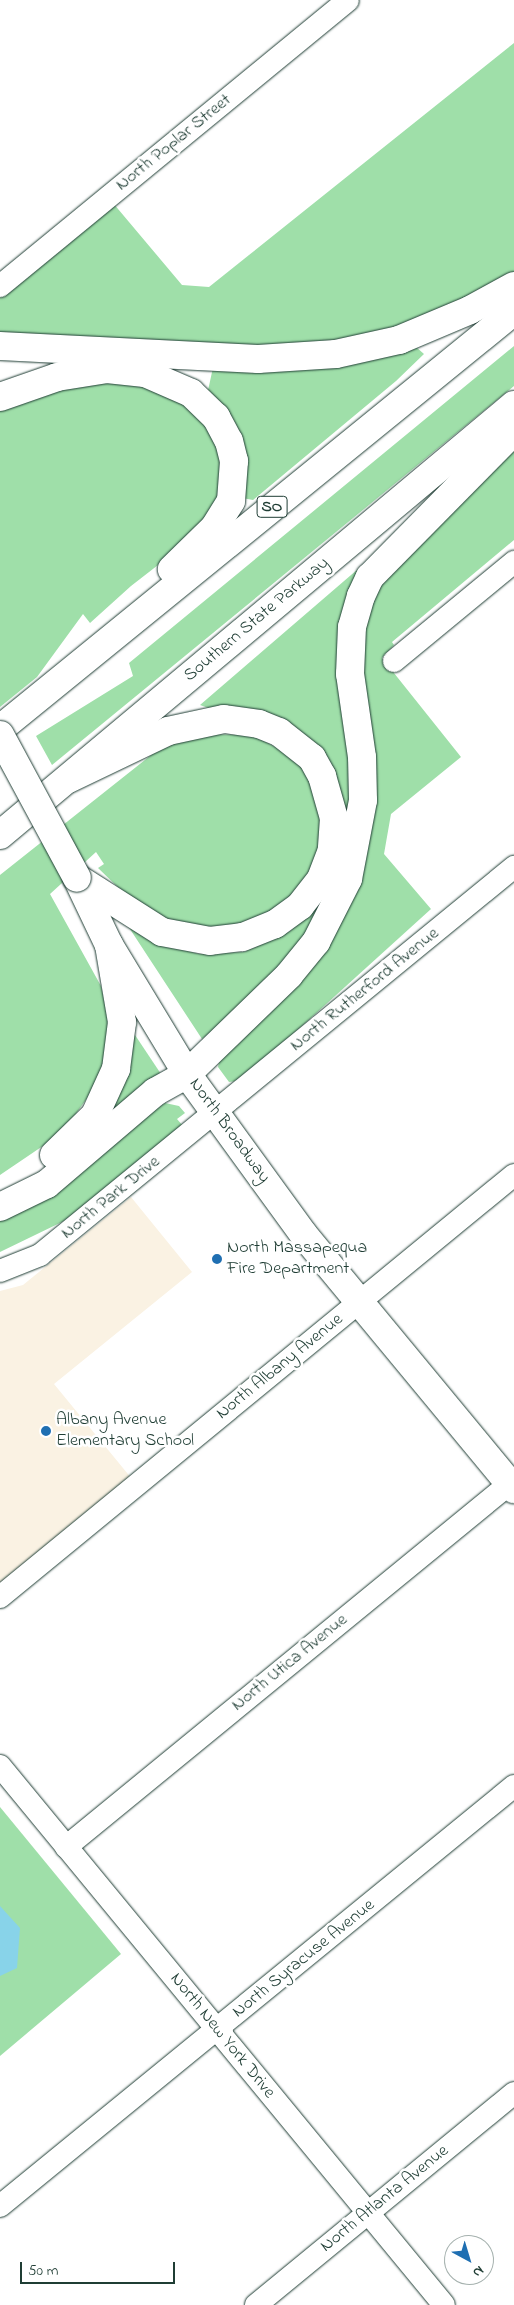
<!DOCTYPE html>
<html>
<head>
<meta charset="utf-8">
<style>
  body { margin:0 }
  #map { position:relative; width:514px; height:2305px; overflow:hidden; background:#fff; font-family:"Indie Flower",sans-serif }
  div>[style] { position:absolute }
  .built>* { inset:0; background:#faf2e3 }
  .green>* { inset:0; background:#9fdfa9 }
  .water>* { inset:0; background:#88d3e9 }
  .roads { filter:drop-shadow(0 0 1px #1f3d34) drop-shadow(0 0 1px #1f3d34) }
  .minor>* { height:22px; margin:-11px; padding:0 11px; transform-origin:11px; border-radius:11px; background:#fff }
  .secondary>* { height:28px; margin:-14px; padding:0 14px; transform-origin:14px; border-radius:14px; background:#fff }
  .motorway>* { height:28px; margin:-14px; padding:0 14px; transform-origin:14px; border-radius:14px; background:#fff }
  .bridges { filter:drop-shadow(0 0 1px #1f3d34) drop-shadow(0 0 1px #1f3d34) }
  .secondary-bridge>* { height:28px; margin:-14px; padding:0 14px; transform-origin:14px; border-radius:14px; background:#fff }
  .dots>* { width:14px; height:14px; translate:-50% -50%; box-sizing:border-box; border:2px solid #fff; border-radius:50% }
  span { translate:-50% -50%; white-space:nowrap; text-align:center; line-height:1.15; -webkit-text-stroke:5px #fff; paint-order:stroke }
  .shield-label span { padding:1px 4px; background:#fff; border:1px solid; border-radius:4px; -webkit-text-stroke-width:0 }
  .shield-label { font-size:16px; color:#1f3d34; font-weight:700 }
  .street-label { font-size:18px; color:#1f3d34 }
  .poi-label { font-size:18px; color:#1f3d34 }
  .left { translate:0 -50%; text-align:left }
  .north { position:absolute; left:444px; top:2235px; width:50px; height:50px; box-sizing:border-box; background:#fff; border:1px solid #a5b1ae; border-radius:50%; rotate:141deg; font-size:14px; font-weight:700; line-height:20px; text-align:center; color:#1f3d34 }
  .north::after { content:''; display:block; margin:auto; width:18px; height:22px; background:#1f6fb2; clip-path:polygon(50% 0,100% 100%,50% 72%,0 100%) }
  .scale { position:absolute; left:20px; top:2262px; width:155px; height:22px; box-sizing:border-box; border:2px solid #1f3d34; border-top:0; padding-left:6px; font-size:15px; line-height:18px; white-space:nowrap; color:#1f3d34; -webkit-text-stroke:4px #fff; paint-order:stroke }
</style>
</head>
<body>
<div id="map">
  <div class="built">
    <i style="clip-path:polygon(131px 1197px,192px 1272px,54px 1384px,132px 1479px,0 1585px,0 1291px,23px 1285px)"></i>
  </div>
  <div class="green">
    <i style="clip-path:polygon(514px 43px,514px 275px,394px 334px,267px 352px,0 340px,0 295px,113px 203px,182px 285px,209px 287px)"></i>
    <i style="clip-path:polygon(514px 346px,514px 386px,52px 765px,36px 736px,133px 676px,129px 663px)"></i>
    <i style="clip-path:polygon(416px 347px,424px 354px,396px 381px,253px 500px,242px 498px,247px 468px,229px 415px,207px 395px,214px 363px)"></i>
    <i style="clip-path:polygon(103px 381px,162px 390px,197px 411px,224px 444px,225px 492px,207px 527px,131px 586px,90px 623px,83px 614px,37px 677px,0 707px,0 411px,24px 397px)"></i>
    <i style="clip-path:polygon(514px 451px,514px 540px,392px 642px,394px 645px,382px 658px,461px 757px,391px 814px,384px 854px,431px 909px,281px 1045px,237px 1081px,229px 1082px,218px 1067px,222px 1050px,292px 992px,326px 948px,350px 899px,365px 614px,394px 557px,438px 514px)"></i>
    <i style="clip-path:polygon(358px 569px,364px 574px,349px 599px,339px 655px,343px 706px,354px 763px,356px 815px,344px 868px,332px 902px,304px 948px,279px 977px,202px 1039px,126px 923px,155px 942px,199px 954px,244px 952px,290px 931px,326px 897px,340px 866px,348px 815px,332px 772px,307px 737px,271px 717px,214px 710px,200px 705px)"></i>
    <i style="clip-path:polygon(198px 734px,253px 735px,297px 759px,322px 799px,326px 845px,304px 892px,258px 926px,190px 934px,152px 920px,98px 868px,104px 864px,96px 852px,50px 894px,101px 986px,111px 1027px,103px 1076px,62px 1133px,0 1175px,0 875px,155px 752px)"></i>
    <i style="clip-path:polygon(135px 1035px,167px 1083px,77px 1148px,131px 1037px)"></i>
    <i style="clip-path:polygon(165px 1103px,179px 1106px,185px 1113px,177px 1119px,183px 1126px,64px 1221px,0 1252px,0 1220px)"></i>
    <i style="clip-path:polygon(0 1807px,121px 1954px,0 2056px)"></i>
  </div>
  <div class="water">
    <i style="clip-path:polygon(0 1906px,20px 1928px,17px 1968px,0 1976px)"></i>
  </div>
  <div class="roads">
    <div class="minor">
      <i style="left:0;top:286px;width:450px;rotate:-39.4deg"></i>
      <i style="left:394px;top:661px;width:156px;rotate:-39.5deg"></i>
      <i style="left:0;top:1271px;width:43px;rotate:-21.8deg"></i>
      <i style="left:40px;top:1255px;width:613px;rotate:-39.3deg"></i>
      <i style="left:0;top:1597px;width:665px;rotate:-39.39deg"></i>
      <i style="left:0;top:1766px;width:698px;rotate:50.52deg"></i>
      <i style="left:66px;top:1847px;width:579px;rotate:-39.32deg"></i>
      <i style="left:0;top:2206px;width:664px;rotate:-39.25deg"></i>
      <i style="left:256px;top:2305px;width:334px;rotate:-39.4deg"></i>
    </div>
    <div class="secondary">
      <i style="left:77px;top:878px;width:74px;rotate:64.5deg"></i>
      <i style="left:109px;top:945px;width:151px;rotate:58.8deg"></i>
      <i style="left:187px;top:1074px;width:199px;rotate:54deg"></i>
      <i style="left:304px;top:1235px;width:330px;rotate:50.4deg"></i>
    </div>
    <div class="motorway">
      <i style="left:0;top:346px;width:258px;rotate:2.9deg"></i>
      <i style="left:258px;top:359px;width:78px;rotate:-3.7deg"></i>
      <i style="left:336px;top:354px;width:65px;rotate:-12.5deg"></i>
      <i style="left:399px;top:340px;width:77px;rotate:-22.9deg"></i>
      <i style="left:470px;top:310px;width:50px;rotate:-28.6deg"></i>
      <i style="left:0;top:397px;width:60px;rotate:-19.3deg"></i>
      <i style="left:57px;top:377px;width:51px;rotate:-9.1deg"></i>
      <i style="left:107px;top:369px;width:38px;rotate:6deg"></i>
      <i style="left:145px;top:373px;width:50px;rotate:23.5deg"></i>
      <i style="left:191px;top:393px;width:35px;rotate:44deg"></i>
      <i style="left:216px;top:417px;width:27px;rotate:62deg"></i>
      <i style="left:229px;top:441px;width:21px;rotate:76deg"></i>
      <i style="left:234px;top:461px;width:40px;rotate:94.3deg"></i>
      <i style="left:231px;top:501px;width:32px;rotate:122deg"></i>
      <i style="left:214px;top:528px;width:59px;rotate:135.7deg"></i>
      <i style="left:0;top:729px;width:663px;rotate:-39.12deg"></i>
      <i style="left:68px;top:779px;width:111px;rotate:-25.6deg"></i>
      <i style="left:168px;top:731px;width:57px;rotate:-12.1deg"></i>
      <i style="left:224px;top:719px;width:35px;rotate:8deg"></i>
      <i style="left:259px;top:724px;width:22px;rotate:22deg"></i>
      <i style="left:279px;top:732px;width:42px;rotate:38.2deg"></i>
      <i style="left:312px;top:758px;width:21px;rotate:61deg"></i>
      <i style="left:322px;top:776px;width:44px;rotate:74.1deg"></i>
      <i style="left:334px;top:818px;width:32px;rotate:94deg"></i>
      <i style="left:332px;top:850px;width:31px;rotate:111deg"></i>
      <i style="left:321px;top:879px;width:34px;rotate:128deg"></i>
      <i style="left:300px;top:906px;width:31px;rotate:144deg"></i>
      <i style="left:275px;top:924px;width:35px;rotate:158deg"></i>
      <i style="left:242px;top:937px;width:32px;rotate:173deg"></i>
      <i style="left:210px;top:941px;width:49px;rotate:-169.4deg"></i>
      <i style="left:162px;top:932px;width:101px;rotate:-147.6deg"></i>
      <i style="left:0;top:835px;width:670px;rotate:-39.92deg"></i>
      <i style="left:54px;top:1155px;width:57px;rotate:-44.3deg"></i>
      <i style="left:95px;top:1115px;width:51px;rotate:-65.5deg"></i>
      <i style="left:116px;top:1069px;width:47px;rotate:-82.7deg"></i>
      <i style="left:122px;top:1022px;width:78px;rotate:-99.6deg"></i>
      <i style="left:0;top:1207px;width:52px;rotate:-26.1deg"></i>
      <i style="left:47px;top:1184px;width:142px;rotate:-40.4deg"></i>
      <i style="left:155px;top:1092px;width:37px;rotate:-29deg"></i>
      <i style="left:187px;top:1074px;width:142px;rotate:-44.1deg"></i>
      <i style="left:289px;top:975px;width:43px;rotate:-50.7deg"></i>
      <i style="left:316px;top:942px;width:71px;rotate:-63.1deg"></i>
      <i style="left:348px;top:879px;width:80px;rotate:-79.2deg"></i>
      <i style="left:363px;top:800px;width:43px;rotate:-91.3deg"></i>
      <i style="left:362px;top:757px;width:84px;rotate:-98.2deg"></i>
      <i style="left:350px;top:674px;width:47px;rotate:-87.6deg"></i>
      <i style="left:352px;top:627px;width:32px;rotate:-74deg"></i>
      <i style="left:361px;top:596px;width:21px;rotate:-65deg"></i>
      <i style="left:370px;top:577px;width:205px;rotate:-45.4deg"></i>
    </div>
  </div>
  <div class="bridges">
    <div class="secondary-bridge">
      <i style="left:0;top:735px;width:162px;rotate:61.7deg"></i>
    </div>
  </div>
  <div class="dots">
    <i style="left:217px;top:1259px;background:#1f6fb2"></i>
    <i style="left:46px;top:1431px;background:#1f6fb2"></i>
  </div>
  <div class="shield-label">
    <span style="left:272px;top:507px">SO</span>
  </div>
  <div class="street-label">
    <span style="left:174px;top:143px;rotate:-39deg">North Poplar Street</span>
    <span style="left:257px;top:620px;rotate:-40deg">Southern State Parkway</span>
    <span style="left:365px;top:990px;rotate:-39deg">North Rutherford Avenue</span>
    <span style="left:229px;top:1131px;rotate:54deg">North Broadway</span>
    <span style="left:111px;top:1198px;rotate:-39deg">North Park Drive</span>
    <span style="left:280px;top:1367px;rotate:-39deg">North Albany Avenue</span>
    <span style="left:290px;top:1663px;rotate:-39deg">North Utica Avenue</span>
    <span style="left:304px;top:1959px;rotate:-39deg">North Syracuse Avenue</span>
    <span style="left:222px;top:2036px;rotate:51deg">North New York Drive</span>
    <span style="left:385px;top:2199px;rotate:-39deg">North Atlanta Avenue</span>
  </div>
  <div class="poi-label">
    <span class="left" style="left:227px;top:1259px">North Massapequa<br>Fire Department</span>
    <span class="left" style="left:56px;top:1431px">Albany Avenue<br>Elementary School</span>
  </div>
  <div class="north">N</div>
  <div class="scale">50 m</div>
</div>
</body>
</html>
